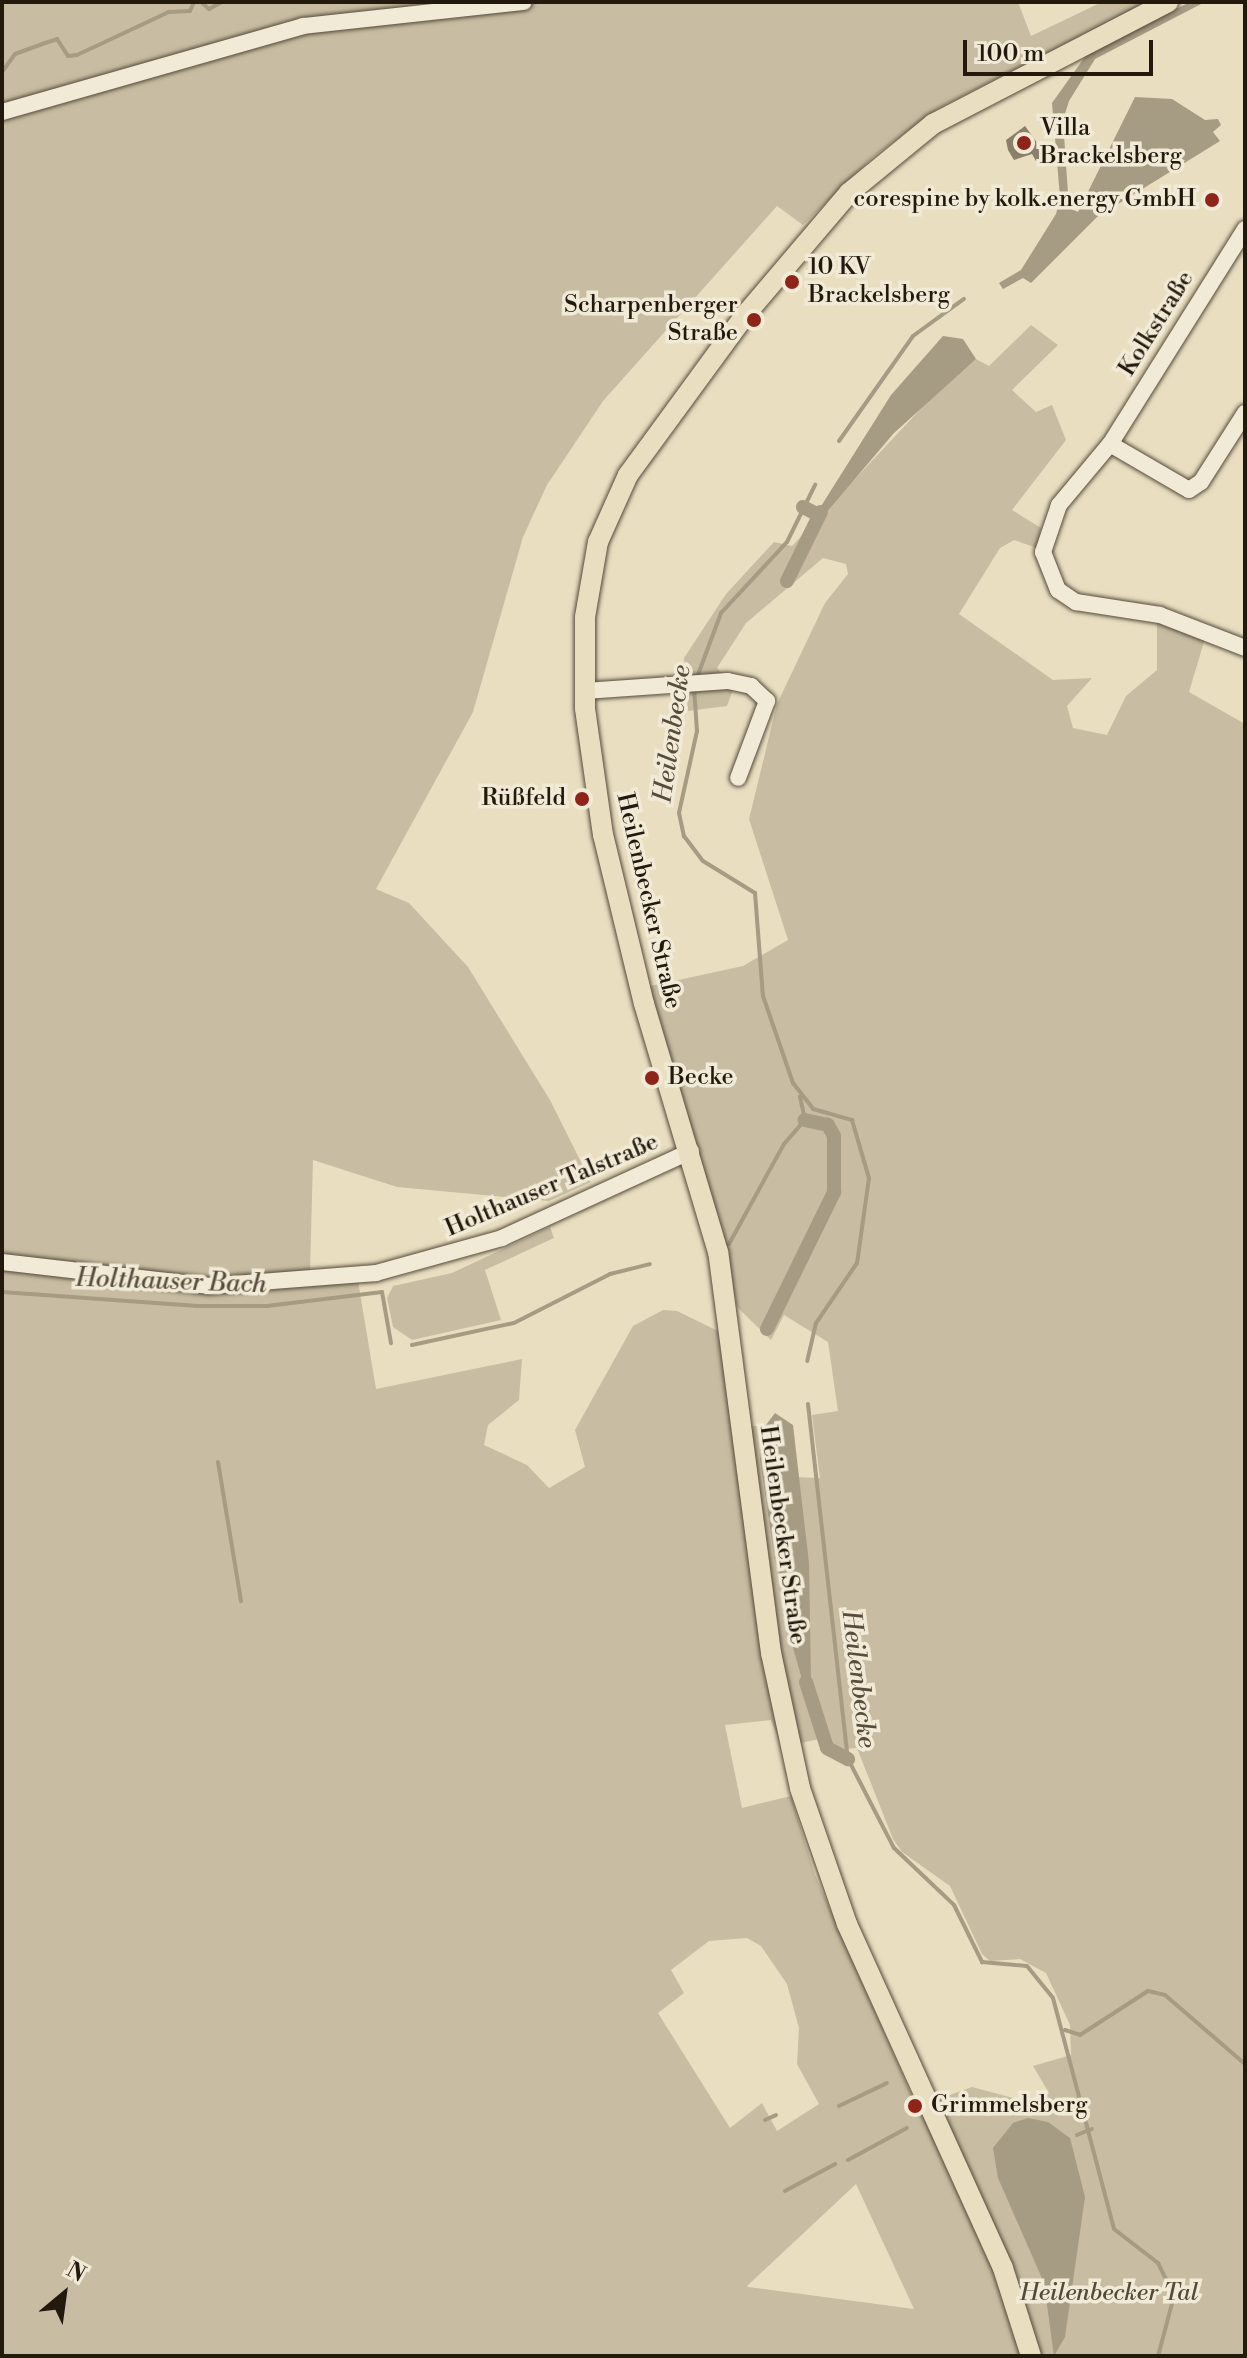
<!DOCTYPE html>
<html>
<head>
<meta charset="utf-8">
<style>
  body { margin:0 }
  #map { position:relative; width:1247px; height:2358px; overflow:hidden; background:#e9dec0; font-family:"Libre Bodoni",serif }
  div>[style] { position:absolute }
  .green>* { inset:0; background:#c8bda2 }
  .water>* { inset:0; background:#a69b83 }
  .stream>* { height:4px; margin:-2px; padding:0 2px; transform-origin:2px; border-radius:2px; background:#a69b83 }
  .canal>* { height:14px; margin:-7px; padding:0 7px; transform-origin:7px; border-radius:7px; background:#a69b83 }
  .building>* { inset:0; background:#8a7f6a }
  .roads { filter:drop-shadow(0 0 2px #554a3a) drop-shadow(0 0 2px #554a3a) }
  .minor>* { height:16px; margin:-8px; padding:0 8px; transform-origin:8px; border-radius:8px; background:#f1ead6 }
  .major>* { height:20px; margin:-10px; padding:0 10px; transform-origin:10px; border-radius:10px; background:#e9dec0 }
  .dots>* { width:22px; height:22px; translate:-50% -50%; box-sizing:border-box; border:4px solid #f1ead6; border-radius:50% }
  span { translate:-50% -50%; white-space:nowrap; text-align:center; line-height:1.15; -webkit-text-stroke:7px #f1ead6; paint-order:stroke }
  .poi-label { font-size:24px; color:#24190d }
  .left { translate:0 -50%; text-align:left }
  .right { translate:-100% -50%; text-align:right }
  .street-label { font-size:24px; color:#24190d }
  .park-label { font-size:24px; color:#554a3a; font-style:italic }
  .water-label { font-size:26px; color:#584d3c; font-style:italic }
  .frame { position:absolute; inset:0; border:4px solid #24190d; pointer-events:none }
  .north { position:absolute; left:24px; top:2254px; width:80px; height:80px; -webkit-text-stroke:6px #f1ead6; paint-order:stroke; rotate:29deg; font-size:22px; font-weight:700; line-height:32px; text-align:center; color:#24190d }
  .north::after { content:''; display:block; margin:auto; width:28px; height:36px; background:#24190d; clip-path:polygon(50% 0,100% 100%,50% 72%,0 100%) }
  .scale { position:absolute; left:963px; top:40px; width:190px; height:36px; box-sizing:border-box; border:4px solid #24190d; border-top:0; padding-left:10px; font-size:24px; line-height:28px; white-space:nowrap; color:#24190d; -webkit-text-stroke:6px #f1ead6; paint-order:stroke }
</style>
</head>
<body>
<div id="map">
  <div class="green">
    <i style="clip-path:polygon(2px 2px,1018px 2px,1031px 36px,1102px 2px,1147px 2px,937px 109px,874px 156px,803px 225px,777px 206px,603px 401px,547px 485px,523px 537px,473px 712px,376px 889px,409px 903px,468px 967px,550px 1100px,591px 1182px,549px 1201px,397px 1187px,313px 1160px,310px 1272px,232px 1279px,148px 1276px,2px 1256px)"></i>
    <i style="clip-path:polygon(evenodd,1031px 325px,1058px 345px,1012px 390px,1036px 412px,1052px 405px,1066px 440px,1012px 510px,1041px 528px,1037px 548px,1014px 540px,1000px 548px,959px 614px,1053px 680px,1092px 678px,1067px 706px,1073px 728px,1107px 735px,1126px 696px,1157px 670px,1157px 617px,1206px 635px,1189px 692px,1245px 724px,1245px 2356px,2px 2356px,2px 1270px,226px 1292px,358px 1281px,376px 1389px,522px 1359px,519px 1400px,488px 1425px,484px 1445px,527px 1465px,549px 1488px,585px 1467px,575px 1430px,633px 1326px,663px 1310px,677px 1311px,718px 1331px,733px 1426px,785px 1426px,794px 1477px,820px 1478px,812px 1415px,838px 1411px,828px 1342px,784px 1315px,771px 1340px,737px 1307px,712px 1201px,646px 987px,743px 966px,788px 940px,749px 819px,777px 704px,825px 603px,848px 574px,846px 564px,823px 558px,746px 623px,717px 668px,734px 687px,727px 706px,688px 711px,684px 658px,726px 594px,774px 542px,792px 546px,930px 399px,976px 359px,989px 366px,1031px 325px,771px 1720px,782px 1747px,824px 1738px,835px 1750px,857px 1748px,893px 1839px,902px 1852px,950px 1886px,982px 1954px,990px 1961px,1020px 1959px,1046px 1973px,1070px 2025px,1071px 2055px,1033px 2066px,1049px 2093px,1032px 2103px,972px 2087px,917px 2107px,815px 1875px,791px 1796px,742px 1808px,725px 1725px,771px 1720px,1031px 325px,747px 1938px,761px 1946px,787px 1984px,799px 2028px,797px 2064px,819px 2104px,777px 2131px,762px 2103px,730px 2128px,658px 2013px,684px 1993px,671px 1970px,709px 1941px,747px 1938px,1031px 325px,856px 2184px,914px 2309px,748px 2287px,747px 2286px,856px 2184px)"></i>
    <i style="clip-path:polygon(550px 1227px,554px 1238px,485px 1270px,501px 1320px,412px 1340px,393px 1327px,387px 1298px,393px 1286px,452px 1273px)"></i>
  </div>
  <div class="water">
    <i style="clip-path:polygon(1190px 2px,1205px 2px,1095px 59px,1069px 101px,1063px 120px,1069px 208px,1078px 212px,1135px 97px,1172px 99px,1205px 120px,1218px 119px,1221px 125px,1213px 132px,1220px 141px,1097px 217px,1031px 283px,1023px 278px,1003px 289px,999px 283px,1021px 270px,1056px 214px,1060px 197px,1052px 103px,1087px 54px)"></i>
    <i style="clip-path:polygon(943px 336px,963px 339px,976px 359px,894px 433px,825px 514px,818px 511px,891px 395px)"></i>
    <i style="clip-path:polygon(775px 1413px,793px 1425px,809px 1563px,811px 1680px,803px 1683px,792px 1644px,793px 1616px,775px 1561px,760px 1459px,763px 1429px)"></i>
    <i style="clip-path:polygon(1028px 2118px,1048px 2122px,1070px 2138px,1085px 2197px,1065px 2337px,1054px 2356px,1044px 2283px,998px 2178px,993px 2148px,1013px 2123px)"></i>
  </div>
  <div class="stream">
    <i style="left:201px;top:2px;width:11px;rotate:41deg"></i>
    <i style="left:209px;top:9px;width:15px;rotate:-28deg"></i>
    <i style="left:233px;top:2px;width:5px"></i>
    <i style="left:2px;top:72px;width:22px;rotate:-54deg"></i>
    <i style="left:15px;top:54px;width:29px;rotate:-20deg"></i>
    <i style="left:42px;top:44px;width:16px;rotate:-18deg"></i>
    <i style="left:57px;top:39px;width:20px;rotate:57deg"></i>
    <i style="left:68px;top:56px;width:9px;rotate:-6deg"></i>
    <i style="left:77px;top:55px;width:102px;rotate:-25.1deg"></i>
    <i style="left:169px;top:12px;width:21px;rotate:-3deg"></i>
    <i style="left:190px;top:11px;width:10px;rotate:-66deg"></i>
    <i style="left:839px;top:441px;width:128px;rotate:-54.8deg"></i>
    <i style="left:913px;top:336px;width:63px;rotate:-36deg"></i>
    <i style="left:696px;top:680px;width:72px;rotate:-69.5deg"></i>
    <i style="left:721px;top:613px;width:97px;rotate:-47.1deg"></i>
    <i style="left:787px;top:542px;width:64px;rotate:-63.8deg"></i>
    <i style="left:694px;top:688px;width:43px;rotate:86deg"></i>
    <i style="left:697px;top:731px;width:84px;rotate:102.4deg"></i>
    <i style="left:679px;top:813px;width:24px;rotate:78deg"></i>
    <i style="left:684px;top:836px;width:31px;rotate:53deg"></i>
    <i style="left:703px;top:861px;width:61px;rotate:31.6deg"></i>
    <i style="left:755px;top:893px;width:103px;rotate:85.6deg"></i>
    <i style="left:763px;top:996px;width:92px;rotate:71deg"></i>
    <i style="left:793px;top:1083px;width:33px;rotate:52deg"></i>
    <i style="left:813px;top:1109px;width:41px;rotate:15.8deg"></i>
    <i style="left:852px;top:1120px;width:60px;rotate:73.7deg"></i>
    <i style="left:869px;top:1178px;width:86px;rotate:98deg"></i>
    <i style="left:857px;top:1263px;width:73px;rotate:124.3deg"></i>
    <i style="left:816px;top:1323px;width:39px;rotate:103deg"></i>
    <i style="left:729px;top:1244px;width:114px;rotate:-61.2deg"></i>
    <i style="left:784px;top:1144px;width:32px;rotate:-49deg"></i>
    <i style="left:805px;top:1120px;width:24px;rotate:-102deg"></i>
    <i style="left:2px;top:1292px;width:196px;rotate:4.1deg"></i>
    <i style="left:197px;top:1306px;width:70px"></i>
    <i style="left:267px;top:1306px;width:116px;rotate:-6.9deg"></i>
    <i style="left:382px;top:1292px;width:52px;rotate:80deg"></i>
    <i style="left:412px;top:1345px;width:104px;rotate:-12.2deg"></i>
    <i style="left:514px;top:1323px;width:108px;rotate:-27deg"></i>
    <i style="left:610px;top:1274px;width:41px;rotate:-14deg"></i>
    <i style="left:808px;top:1404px;width:357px;rotate:83.6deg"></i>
    <i style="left:848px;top:1759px;width:100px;rotate:62.7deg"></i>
    <i style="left:894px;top:1848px;width:83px;rotate:43.5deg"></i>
    <i style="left:954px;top:1905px;width:64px;rotate:63.8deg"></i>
    <i style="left:982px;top:1962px;width:45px;rotate:5.1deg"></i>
    <i style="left:1027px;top:1966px;width:41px;rotate:50.9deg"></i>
    <i style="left:1053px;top:1998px;width:239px;rotate:75.2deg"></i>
    <i style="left:1114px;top:2229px;width:56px;rotate:37.7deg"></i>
    <i style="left:1158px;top:2263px;width:37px;rotate:64deg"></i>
    <i style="left:1174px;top:2296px;width:62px;rotate:104.9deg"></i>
    <i style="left:218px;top:1462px;width:141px;rotate:80.6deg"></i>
    <i style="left:1065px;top:2030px;width:16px;rotate:18deg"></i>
    <i style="left:1080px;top:2035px;width:81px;rotate:-32.9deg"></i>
    <i style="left:1148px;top:1991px;width:17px;rotate:13deg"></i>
    <i style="left:1165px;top:1995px;width:106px;rotate:40.8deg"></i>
    <i style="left:839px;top:2106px;width:53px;rotate:-25.6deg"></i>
    <i style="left:765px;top:2120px;width:12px;rotate:-24deg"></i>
    <i style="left:1077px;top:2135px;width:16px;rotate:-22deg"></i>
    <i style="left:848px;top:2160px;width:67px;rotate:-28.5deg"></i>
    <i style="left:785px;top:2191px;width:57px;rotate:-28.4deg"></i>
  </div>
  <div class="canal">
    <i style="left:803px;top:507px;width:18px;rotate:27deg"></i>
    <i style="left:787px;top:581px;width:77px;rotate:-63.8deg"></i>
    <i style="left:767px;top:1329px;width:153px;rotate:-63.9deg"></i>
    <i style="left:834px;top:1192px;width:56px;rotate:-90deg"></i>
    <i style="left:834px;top:1136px;width:13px;rotate:-119deg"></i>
    <i style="left:828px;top:1125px;width:24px;rotate:-168deg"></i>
    <i style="left:806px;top:1682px;width:69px;rotate:72.3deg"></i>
    <i style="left:827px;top:1748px;width:24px;rotate:28deg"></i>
  </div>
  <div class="building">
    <i style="clip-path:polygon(1025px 126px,1046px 155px,1036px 161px,1032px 154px,1014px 160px,1008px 150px,1006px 140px)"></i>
  </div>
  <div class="roads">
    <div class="minor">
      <i style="left:2px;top:112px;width:313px;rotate:-15.9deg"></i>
      <i style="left:303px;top:26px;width:222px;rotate:-6.2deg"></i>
      <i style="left:1245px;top:229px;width:254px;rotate:122.1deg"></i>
      <i style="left:1110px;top:444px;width:80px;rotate:129.9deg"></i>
      <i style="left:1059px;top:505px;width:50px;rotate:108.8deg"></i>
      <i style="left:1043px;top:552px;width:41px;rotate:68.5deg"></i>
      <i style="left:1058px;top:590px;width:22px;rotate:34deg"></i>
      <i style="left:1076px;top:602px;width:85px;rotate:8.8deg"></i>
      <i style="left:1160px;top:615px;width:91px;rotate:21.2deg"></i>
      <i style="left:1110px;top:444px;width:91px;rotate:30.2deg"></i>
      <i style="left:1189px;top:490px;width:14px;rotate:-34deg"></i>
      <i style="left:1201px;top:482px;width:82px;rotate:-57.5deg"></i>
      <i style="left:585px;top:691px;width:143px;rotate:-4deg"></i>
      <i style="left:728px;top:681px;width:24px;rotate:12deg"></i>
      <i style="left:751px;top:686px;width:22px;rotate:43deg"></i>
      <i style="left:767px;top:701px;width:82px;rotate:110.6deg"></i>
      <i style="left:2px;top:1262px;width:207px;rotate:6.6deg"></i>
      <i style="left:208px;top:1286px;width:169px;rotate:-4.4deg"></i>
      <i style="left:376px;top:1273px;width:131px;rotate:-15.5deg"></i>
      <i style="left:502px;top:1238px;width:208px;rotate:-24.7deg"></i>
    </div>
    <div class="major">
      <i style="left:1031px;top:2356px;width:92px;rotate:-107.7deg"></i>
      <i style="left:1003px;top:2268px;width:378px;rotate:-114.4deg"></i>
      <i style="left:847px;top:1924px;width:144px;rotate:-109.1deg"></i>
      <i style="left:800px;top:1788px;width:138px;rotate:-102.1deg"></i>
      <i style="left:771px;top:1653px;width:404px;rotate:-97.5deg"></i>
      <i style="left:718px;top:1252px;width:259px;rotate:-106.6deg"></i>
      <i style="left:644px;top:1004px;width:174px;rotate:-103.6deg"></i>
      <i style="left:603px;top:835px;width:128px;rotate:-98.1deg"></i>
      <i style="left:585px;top:708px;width:91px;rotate:-90deg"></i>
      <i style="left:585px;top:617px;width:76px;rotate:-80.2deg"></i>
      <i style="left:598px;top:542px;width:73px;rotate:-65.9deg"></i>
      <i style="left:628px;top:475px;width:200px;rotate:-53.8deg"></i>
      <i style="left:746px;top:314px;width:159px;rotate:-49.6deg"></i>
      <i style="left:849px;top:193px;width:109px;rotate:-39.4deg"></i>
      <i style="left:933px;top:124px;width:265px;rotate:-27.4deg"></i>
    </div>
  </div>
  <div class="dots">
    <i style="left:1024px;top:143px;background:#8f2418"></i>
    <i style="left:1212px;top:200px;background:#8f2418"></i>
    <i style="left:792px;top:282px;background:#8f2418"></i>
    <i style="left:754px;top:320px;background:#8f2418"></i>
    <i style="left:582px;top:799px;background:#8f2418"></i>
    <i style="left:652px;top:1078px;background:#8f2418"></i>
    <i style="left:915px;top:2106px;background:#8f2418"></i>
  </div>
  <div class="poi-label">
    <span class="left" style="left:1040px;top:143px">Villa<br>Brackelsberg</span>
    <span class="right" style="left:1196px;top:200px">corespine by kolk.energy GmbH</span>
    <span class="left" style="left:808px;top:282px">10 KV<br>Brackelsberg</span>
    <span class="right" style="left:738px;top:320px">Scharpenberger<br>Straße</span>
    <span class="right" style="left:566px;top:799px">Rüßfeld</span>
    <span class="left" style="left:668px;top:1078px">Becke</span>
    <span class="left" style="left:931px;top:2106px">Grimmelsberg</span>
  </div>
  <div class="street-label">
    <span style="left:1157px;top:324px;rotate:-58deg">Kolkstraße</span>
    <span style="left:648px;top:901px;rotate:77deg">Heilenbecker Straße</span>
    <span style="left:552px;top:1186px;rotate:-23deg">Holthauser Talstraße</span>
    <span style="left:782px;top:1535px;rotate:82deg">Heilenbecker Straße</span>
  </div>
  <div class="park-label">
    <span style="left:1109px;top:2294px">Heilenbecker Tal</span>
  </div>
  <div class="water-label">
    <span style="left:673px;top:734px;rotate:-82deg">Heilenbecke</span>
    <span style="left:171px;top:1282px;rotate:2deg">Holthauser Bach</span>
    <span style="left:858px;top:1679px;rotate:83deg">Heilenbecke</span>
  </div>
  <div class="frame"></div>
  <div class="north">N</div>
  <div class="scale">100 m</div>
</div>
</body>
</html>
